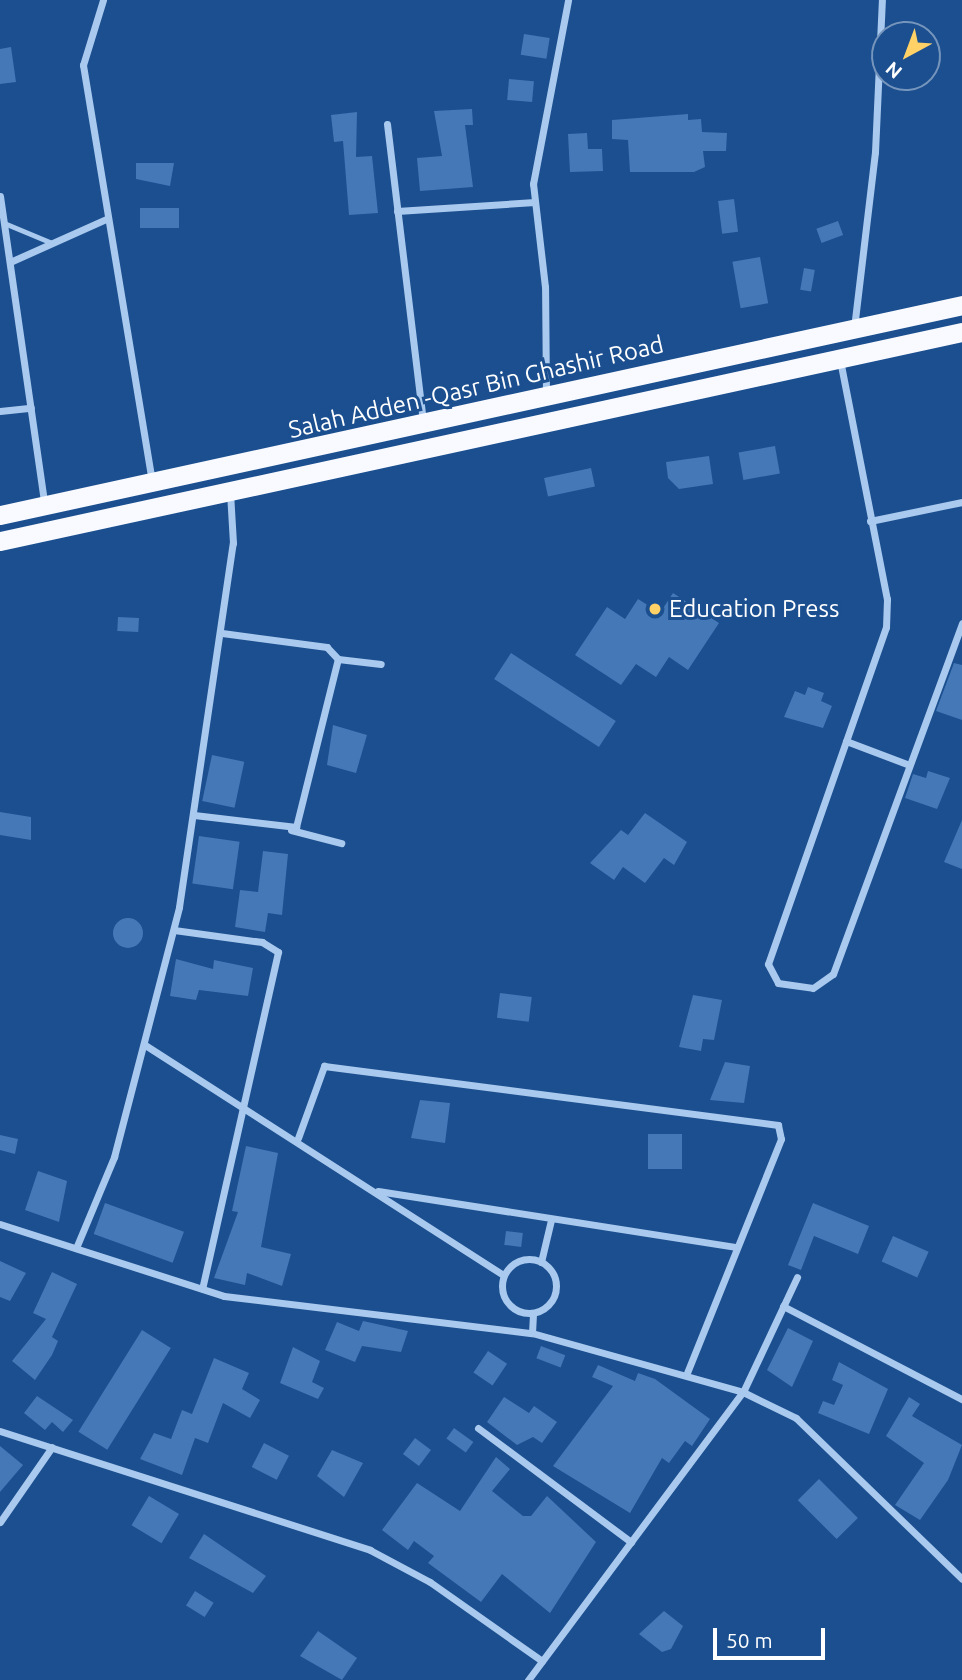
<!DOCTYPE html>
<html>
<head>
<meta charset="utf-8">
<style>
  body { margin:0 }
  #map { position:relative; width:962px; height:1680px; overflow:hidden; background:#1b4f8f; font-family:Ubuntu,sans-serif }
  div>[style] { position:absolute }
  .building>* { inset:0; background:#4478b7; transform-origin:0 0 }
  .round { border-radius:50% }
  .service>* { height:5px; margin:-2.5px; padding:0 2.5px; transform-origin:2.5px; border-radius:2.5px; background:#a9c9ee }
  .minor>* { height:7px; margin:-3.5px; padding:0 3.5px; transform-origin:3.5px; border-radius:3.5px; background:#a9c9ee }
  .minor>.ring { margin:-3.5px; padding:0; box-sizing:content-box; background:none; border:7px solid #a9c9ee; border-radius:50% }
  .trunk>* { height:19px; margin:-9.5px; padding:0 9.5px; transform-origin:9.5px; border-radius:9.5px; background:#f8faff }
  .dots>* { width:19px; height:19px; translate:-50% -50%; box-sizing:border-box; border:4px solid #1b4f8f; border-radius:50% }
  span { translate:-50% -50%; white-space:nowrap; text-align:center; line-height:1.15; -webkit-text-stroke:6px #1b4f8f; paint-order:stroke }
  .street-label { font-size:24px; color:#fff }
  .poi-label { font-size:24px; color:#fff }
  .left { translate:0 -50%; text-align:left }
  .north { position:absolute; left:871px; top:21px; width:70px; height:70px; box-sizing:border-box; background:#1b4f8f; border:2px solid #7695bc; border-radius:50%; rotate:221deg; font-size:19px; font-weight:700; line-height:28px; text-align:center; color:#fff }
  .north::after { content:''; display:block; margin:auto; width:24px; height:32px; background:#ffd166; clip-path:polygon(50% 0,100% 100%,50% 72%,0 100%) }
  .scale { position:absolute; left:713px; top:1628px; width:112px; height:32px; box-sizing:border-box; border:4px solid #fff; border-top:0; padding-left:9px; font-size:21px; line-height:24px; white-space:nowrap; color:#fff; -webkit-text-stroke:5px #1b4f8f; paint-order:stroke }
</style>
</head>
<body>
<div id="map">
  <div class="building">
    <i style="left:524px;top:34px;width:26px;height:21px;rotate:9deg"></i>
    <i style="clip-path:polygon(11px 47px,16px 82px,0 84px,0 49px)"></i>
    <i style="left:509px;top:79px;width:25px;height:21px;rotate:5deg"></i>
    <i style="clip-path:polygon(472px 109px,473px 125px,465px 125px,473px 187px,420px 191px,417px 158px,442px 156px,434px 111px)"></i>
    <i style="clip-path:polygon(357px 112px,356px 157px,372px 156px,378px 213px,349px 215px,343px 141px,334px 142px,331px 115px)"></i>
    <i style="clip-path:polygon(688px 114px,688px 120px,701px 119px,702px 132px,727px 133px,726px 151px,703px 151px,705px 167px,694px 172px,630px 172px,628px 140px,612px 139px,612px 120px)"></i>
    <i style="clip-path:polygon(587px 133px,588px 149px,602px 149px,603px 171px,570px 172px,568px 134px)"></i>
    <i style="clip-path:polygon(136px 163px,174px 163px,170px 186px,136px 179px)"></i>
    <i style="left:734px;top:199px;width:33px;height:16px;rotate:83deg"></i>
    <i style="left:179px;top:208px;width:20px;height:39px;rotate:90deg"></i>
    <i style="left:838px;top:221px;width:15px;height:23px;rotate:70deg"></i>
    <i style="left:760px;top:257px;width:47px;height:28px;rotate:80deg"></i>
    <i style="left:804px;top:268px;width:11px;height:22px;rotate:10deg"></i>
    <i style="left:775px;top:446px;width:28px;height:37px;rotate:80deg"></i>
    <i style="clip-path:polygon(709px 456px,713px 484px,679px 489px,668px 478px,666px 462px)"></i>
    <i style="left:591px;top:468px;width:19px;height:48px;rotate:78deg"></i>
    <i style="clip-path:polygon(673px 593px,719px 623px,688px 670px,669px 657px,656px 677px,636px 664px,621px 685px,575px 655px,607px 607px,625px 619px,638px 599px,660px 613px)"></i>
    <i style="left:118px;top:617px;width:21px;height:14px;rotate:3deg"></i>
    <i style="left:511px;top:653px;width:125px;height:31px;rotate:33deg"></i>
    <i style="clip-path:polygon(954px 663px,962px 665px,962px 720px,936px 711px)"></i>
    <i style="clip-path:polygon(808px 687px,824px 693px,821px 701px,832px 706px,823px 728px,784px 717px,795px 691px,805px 695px)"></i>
    <i style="clip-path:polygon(333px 725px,367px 735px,356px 773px,327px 765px)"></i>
    <i style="left:212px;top:755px;width:33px;height:47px;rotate:12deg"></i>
    <i style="clip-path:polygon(928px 771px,950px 778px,937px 809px,905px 798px,913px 774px,926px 778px)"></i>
    <i style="clip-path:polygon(0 812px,31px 817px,31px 840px,0 835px)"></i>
    <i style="clip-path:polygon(645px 813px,687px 842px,674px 865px,664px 858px,645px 883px,623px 867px,614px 880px,590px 863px,621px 830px,628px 835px)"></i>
    <i style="clip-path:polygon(962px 820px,962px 869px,944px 862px)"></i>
    <i style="left:199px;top:836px;width:41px;height:48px;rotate:8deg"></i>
    <i style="clip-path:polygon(263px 851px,288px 854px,282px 915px,268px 913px,265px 932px,235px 927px,240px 890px,258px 892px)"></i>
    <i class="round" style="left:113px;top:918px;width:30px;height:30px"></i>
    <i style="clip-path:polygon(176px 959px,213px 969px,214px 960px,253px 968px,248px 996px,199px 990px,196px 1000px,170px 996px)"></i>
    <i style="left:500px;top:993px;width:32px;height:25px;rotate:7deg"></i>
    <i style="clip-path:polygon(693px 995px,722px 1000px,714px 1040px,703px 1039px,701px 1051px,679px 1047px)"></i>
    <i style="clip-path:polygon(725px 1062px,750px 1066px,744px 1103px,710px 1100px)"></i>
    <i style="clip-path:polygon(420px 1100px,450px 1103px,445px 1143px,411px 1138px)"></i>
    <i style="left:648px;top:1134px;width:34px;height:35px"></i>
    <i style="clip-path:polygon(0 1135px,18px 1139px,15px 1154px,0 1150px)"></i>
    <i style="clip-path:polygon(246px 1146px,278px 1153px,261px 1247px,291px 1254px,282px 1286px,247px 1273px,245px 1285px,214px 1278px,238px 1212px,232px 1211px)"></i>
    <i style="clip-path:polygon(38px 1171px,67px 1181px,59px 1222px,25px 1210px)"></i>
    <i style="left:105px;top:1203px;width:84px;height:33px;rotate:20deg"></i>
    <i style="clip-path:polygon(813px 1203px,869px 1226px,858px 1254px,814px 1236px,801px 1270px,788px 1265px)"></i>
    <i style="left:506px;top:1231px;width:17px;height:14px;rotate:7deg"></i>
    <i style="left:893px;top:1236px;width:39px;height:28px;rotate:24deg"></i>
    <i style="clip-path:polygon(0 1261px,26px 1273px,10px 1301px,0 1297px)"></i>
    <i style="clip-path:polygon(52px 1272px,77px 1284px,52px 1337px,58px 1341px,52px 1355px,35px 1380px,12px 1361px,46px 1319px,33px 1313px)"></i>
    <i style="clip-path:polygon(363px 1321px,408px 1331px,401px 1352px,362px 1346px,355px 1362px,325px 1350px,337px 1322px,359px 1331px)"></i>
    <i style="clip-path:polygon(788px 1328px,813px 1341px,792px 1387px,767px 1370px)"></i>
    <i style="left:142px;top:1330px;width:34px;height:120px;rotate:32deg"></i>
    <i style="left:541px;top:1346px;width:26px;height:13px;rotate:21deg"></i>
    <i style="clip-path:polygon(293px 1347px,320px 1361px,312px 1382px,324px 1388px,318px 1399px,280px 1383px)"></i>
    <i style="left:488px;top:1351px;width:23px;height:26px;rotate:34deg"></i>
    <i style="clip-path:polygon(214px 1358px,249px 1373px,242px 1389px,260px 1400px,250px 1418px,223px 1403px,208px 1443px,195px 1438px,182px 1475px,140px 1459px,154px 1433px,171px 1439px,182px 1410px,192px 1414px)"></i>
    <i style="clip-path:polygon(839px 1362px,888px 1389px,869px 1434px,818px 1413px,823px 1401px,834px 1405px,843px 1385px,832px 1380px)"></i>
    <i style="clip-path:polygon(598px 1365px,635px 1381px,638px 1373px,655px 1379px,710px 1419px,692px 1446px,685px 1441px,669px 1463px,662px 1458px,630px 1513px,553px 1466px,613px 1386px,592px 1377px)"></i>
    <i style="clip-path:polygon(37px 1396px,73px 1420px,63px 1432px,52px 1422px,45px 1430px,24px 1413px)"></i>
    <i style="clip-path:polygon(504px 1397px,529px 1413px,534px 1406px,557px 1422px,542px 1443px,533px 1437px,517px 1445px,487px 1422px)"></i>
    <i style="clip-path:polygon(909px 1397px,920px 1404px,912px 1416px,962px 1445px,948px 1480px,920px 1520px,895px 1505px,924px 1463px,886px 1436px)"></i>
    <i style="left:454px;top:1428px;width:24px;height:13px;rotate:36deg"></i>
    <i style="left:415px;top:1438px;width:20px;height:20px;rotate:37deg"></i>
    <i style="left:264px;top:1443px;width:28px;height:27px;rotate:27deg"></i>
    <i style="clip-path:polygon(0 1446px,23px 1465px,0 1492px)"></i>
    <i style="clip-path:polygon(332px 1450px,363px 1463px,344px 1497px,317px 1476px)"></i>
    <i style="clip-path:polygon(496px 1457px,510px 1469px,492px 1491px,523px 1516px,531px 1516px,547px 1496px,596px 1542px,550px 1613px,502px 1574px,481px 1602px,428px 1563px,434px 1556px,414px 1541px,408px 1550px,382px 1530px,417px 1483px,460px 1511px)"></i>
    <i style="left:819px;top:1479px;width:55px;height:30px;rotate:45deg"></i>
    <i style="left:149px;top:1496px;width:35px;height:34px;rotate:31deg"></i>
    <i style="clip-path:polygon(204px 1534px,266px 1576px,253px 1593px,189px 1558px)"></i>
    <i style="left:195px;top:1591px;width:22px;height:17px;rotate:32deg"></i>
    <i style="clip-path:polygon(664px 1611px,683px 1626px,671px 1649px,662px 1652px,639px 1634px)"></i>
    <i style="clip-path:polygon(318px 1631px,357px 1658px,342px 1680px,300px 1656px)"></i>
  </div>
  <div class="service">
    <i style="left:4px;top:223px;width:52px;rotate:22.6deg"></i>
  </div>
  <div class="minor">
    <i style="left:103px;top:0;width:68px;rotate:107.1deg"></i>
    <i style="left:83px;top:65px;width:423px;rotate:80.6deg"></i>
    <i style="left:387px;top:124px;width:300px;rotate:83.1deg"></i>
    <i style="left:0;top:196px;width:310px;rotate:81.8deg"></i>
    <i style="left:397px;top:211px;width:138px;rotate:-3.7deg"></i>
    <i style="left:10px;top:262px;width:105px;rotate:-24.1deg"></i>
    <i style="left:854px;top:328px;width:177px;rotate:-83.2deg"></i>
    <i style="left:875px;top:152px;width:152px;rotate:-87.4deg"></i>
    <i style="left:840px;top:360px;width:244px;rotate:78.9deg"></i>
    <i style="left:887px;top:599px;width:28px;rotate:92deg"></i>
    <i style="left:886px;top:627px;width:357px;rotate:109.3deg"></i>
    <i style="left:768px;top:964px;width:21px;rotate:62deg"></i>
    <i style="left:778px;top:983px;width:35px;rotate:8deg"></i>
    <i style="left:813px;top:988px;width:24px;rotate:-35deg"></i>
    <i style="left:833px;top:974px;width:374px;rotate:-69.8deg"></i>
    <i style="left:546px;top:394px;width:107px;rotate:-90.5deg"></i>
    <i style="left:545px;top:287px;width:104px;rotate:-96.6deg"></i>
    <i style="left:533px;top:184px;width:187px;rotate:-79.2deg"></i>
    <i style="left:0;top:411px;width:31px;rotate:-6deg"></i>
    <i style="left:870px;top:521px;width:94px;rotate:-11.7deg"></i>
    <i style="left:338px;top:659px;width:43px;rotate:6.6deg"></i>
    <i style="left:846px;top:741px;width:65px;rotate:20.7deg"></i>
    <i style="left:194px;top:815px;width:103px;rotate:6.7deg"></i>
    <i style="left:296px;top:827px;width:173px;rotate:-76deg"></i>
    <i style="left:338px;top:659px;width:16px;rotate:-133deg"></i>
    <i style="left:327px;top:647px;width:106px;rotate:-172.4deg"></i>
    <i style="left:291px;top:830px;width:52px;rotate:14.6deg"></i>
    <i style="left:174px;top:930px;width:89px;rotate:7.8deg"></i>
    <i style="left:262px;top:942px;width:19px;rotate:32deg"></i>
    <i style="left:278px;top:952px;width:345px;rotate:102.7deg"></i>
    <i style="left:145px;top:1045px;width:426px;rotate:32.7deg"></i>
    <i style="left:298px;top:1138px;width:77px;rotate:-70.1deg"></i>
    <i style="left:324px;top:1066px;width:458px;rotate:7.4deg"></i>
    <i style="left:778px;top:1125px;width:14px;rotate:78deg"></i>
    <i style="left:781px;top:1139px;width:252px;rotate:111.9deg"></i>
    <i style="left:378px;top:1191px;width:363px;rotate:8.9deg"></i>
    <i style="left:0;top:1224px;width:235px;rotate:17.8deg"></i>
    <i style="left:224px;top:1296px;width:310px;rotate:6.9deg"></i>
    <i style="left:532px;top:1333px;width:219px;rotate:15.6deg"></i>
    <i style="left:743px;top:1392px;width:59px;rotate:26.1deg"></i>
    <i style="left:796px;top:1418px;width:231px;rotate:44.1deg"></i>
    <i style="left:76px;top:1248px;width:99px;rotate:-67.3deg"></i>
    <i style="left:114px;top:1157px;width:258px;rotate:-75.4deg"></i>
    <i style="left:179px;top:907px;width:368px;rotate:-81.6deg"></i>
    <i style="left:233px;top:543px;width:51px;rotate:-93.4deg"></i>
    <i class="ring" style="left:502px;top:1259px;width:47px;height:47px"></i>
    <i style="left:541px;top:1262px;width:43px;rotate:-76.6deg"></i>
    <i style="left:783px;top:1306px;width:202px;rotate:27.5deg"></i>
    <i style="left:532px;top:1333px;width:20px;rotate:-87deg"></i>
    <i style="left:478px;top:1428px;width:191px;rotate:36.7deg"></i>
    <i style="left:0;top:1431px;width:389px;rotate:17.8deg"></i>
    <i style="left:370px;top:1550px;width:68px;rotate:28.1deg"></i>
    <i style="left:430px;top:1582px;width:137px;rotate:35.2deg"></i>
    <i style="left:0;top:1522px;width:91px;rotate:-55.3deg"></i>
    <i style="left:528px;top:1680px;width:359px;rotate:-53.3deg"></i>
    <i style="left:743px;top:1392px;width:127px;rotate:-64.8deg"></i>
  </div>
  <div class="trunk">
    <i style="left:0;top:515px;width:985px;rotate:-12.31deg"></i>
    <i style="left:0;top:541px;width:984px;rotate:-12.26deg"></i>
  </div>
  <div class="dots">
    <i style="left:655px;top:609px;background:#ffd166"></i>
  </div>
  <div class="street-label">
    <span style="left:476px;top:387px;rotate:-13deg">Salah Adden -Qasr Bin Ghashir Road</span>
  </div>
  <div class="poi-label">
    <span class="left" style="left:669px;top:609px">Education Press</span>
  </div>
  <div class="north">N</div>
  <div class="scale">50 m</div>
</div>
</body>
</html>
